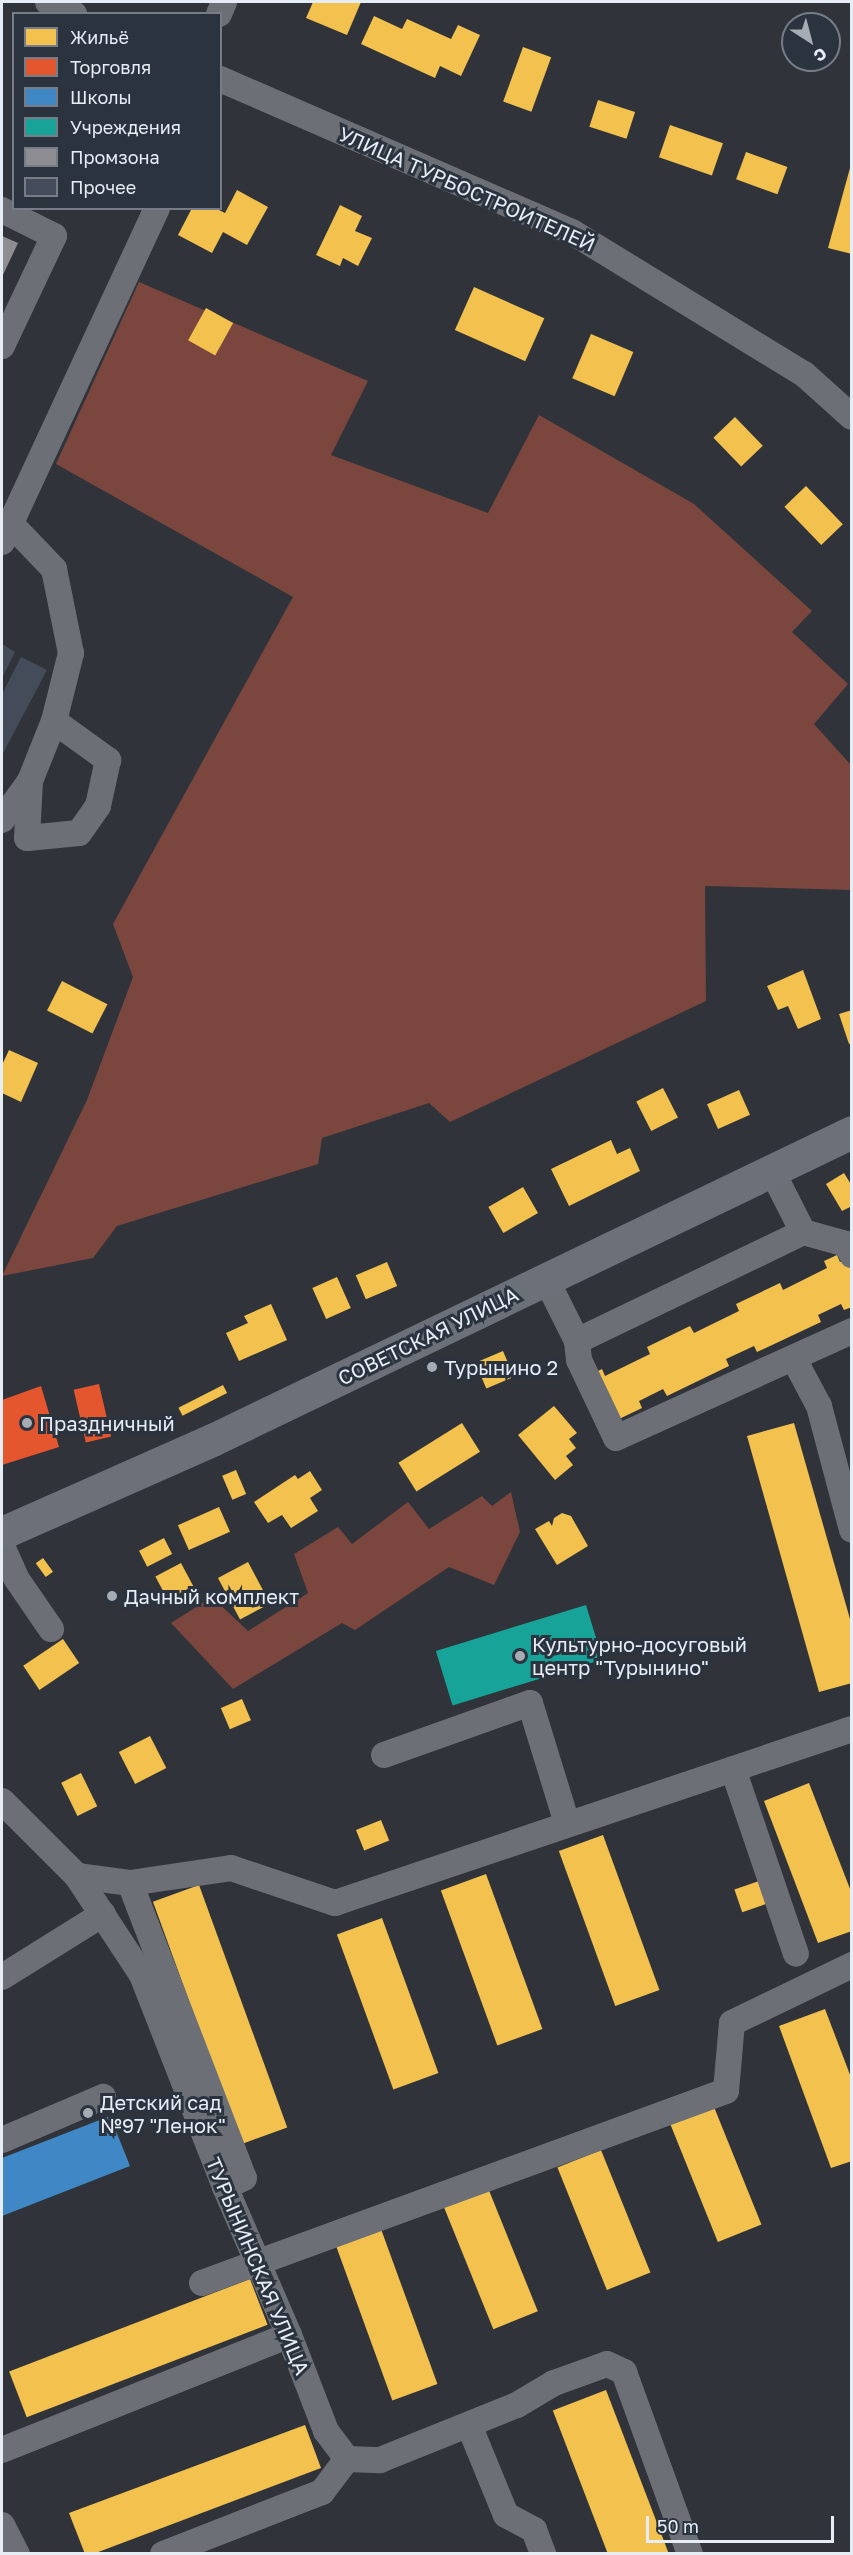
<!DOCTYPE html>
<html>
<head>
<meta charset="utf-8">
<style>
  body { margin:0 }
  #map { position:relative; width:853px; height:2555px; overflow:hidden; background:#30343a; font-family:"Golos Text",sans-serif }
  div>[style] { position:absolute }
  .green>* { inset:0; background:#7a463e }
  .homes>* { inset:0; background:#f2c14e; transform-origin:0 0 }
  .shops>* { inset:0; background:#e4572e; transform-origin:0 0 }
  .schools>* { inset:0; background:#3f88c5 }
  .public>* { inset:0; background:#17a398; transform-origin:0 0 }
  .industry>* { inset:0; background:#8d8d92 }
  .building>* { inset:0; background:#434c58 }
  .minor>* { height:26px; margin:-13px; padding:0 13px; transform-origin:13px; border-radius:13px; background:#6c7076 }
  .major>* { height:33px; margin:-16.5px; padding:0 16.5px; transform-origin:16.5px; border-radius:16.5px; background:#6c7079 }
  .dots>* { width:16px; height:16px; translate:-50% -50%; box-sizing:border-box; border:3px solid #2b333f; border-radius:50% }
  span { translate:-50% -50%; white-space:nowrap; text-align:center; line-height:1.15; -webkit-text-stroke:6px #2b333f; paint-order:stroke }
  .street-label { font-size:20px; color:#e7edf5 }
  .poi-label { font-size:20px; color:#e7edf5 }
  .left { translate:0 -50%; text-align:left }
  .frame { position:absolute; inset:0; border:3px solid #e7edf5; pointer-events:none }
  .legend { position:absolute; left:12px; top:12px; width:210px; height:198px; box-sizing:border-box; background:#2b333f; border:2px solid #767d88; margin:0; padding:8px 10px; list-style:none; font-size:18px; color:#e7edf5 }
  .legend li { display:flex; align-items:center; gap:12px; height:30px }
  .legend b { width:30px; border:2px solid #767d88 }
  .north { position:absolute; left:781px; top:12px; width:60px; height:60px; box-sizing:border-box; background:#2b333f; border:2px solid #767d88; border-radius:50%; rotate:144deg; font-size:16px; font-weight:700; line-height:24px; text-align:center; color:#e7edf5 }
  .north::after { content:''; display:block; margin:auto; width:21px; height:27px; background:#a7acb4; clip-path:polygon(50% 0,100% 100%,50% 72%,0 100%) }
  .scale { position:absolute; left:646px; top:2516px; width:188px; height:27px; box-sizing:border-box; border:3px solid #e7edf5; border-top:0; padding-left:8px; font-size:18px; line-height:21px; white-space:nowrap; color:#e7edf5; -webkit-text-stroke:4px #2b333f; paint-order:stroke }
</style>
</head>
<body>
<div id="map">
  <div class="green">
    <i style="clip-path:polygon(139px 282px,368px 381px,331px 455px,488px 513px,539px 415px,694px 504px,812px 611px,792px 632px,848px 684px,814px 724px,851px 765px,851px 890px,705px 886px,706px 1001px,450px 1122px,429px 1103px,322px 1138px,318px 1164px,117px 1226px,93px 1258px,2px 1276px,87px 1100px,133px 977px,113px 924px,293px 597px,56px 464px)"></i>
    <i style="clip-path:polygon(511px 1492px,520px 1532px,494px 1585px,449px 1567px,355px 1630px,342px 1623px,233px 1689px,171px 1623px,212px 1597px,248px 1631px,308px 1593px,294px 1554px,338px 1527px,352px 1544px,408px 1502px,429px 1529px,482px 1496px,492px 1506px)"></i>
  </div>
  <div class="homes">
    <i style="clip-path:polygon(313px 2px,361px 2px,347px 35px,306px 18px)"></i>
    <i style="clip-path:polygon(374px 16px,402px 29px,407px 19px,451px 39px,458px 25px,480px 35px,461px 76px,440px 66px,435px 78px,361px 44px)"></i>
    <i style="left:523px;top:47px;width:30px;height:58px;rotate:20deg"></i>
    <i style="left:598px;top:100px;width:39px;height:28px;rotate:18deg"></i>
    <i style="left:670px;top:125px;width:56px;height:34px;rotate:19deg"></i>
    <i style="left:746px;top:152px;width:44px;height:29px;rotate:20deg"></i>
    <i style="clip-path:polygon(850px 168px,852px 168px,852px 254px,828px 248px)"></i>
    <i style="clip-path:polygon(237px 190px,268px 207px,247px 245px,223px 232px,212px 253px,178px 235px,192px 208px,215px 208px,225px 213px)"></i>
    <i style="clip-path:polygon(340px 205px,362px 216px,355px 231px,372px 238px,358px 266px,343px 258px,340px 266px,316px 255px)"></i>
    <i style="left:474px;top:287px;width:77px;height:47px;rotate:24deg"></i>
    <i style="left:206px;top:308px;width:31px;height:37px;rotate:29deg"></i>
    <i style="left:591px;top:334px;width:46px;height:48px;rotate:23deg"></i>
    <i style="left:735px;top:417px;width:40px;height:30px;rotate:46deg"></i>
    <i style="left:806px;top:486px;width:53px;height:30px;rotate:46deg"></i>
    <i style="clip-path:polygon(803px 970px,821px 1019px,798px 1029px,788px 1006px,778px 1010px,767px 986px)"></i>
    <i style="left:62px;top:981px;width:51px;height:33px;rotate:27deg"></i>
    <i style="clip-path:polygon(852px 1010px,852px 1043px,849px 1044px,839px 1014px)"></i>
    <i style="clip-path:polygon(9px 1050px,38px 1063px,21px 1102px,2px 1093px,2px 1065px)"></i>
    <i style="left:663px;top:1088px;width:33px;height:30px;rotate:63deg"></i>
    <i style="left:739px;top:1090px;width:27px;height:35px;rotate:66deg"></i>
    <i style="clip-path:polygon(611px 1140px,617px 1154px,630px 1148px,640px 1171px,569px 1206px,551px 1169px)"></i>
    <i style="clip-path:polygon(844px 1173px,852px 1186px,852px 1206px,842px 1211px,826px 1184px)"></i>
    <i style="left:523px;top:1187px;width:30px;height:40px;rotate:60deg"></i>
    <i style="clip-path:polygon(837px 1255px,840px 1262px,846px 1259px,852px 1272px,852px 1307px,844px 1310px,841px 1304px,818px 1315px,821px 1322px,757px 1352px,754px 1346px,726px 1359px,729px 1366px,667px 1396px,663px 1389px,639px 1401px,642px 1408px,617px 1420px,594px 1373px,602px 1369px,605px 1376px,650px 1354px,647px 1347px,690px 1326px,694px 1333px,739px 1311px,736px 1304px,780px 1283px,783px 1290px,827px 1268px,824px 1261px)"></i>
    <i style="left:387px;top:1262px;width:26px;height:34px;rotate:67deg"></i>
    <i style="left:337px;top:1277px;width:34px;height:27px;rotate:66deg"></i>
    <i style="clip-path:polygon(271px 1304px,287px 1340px,239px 1361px,226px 1333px,248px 1323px,244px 1316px)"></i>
    <i style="left:503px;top:1351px;width:28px;height:30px;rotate:67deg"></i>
    <i style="left:223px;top:1385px;width:9px;height:50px;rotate:63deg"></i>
    <i style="clip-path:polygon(554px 1406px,577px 1433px,569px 1439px,576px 1448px,566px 1456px,573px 1465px,555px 1480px,518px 1435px)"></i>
    <i style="left:462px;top:1423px;width:34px;height:75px;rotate:58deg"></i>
    <i style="clip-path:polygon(794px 1423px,852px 1626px,852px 1683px,819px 1692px,747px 1436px)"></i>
    <i style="left:236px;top:1470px;width:26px;height:15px;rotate:67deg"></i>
    <i style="clip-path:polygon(310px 1471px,322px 1490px,310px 1498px,318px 1511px,291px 1528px,282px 1515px,268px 1523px,254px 1502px,295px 1475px,298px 1479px)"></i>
    <i style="left:219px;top:1507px;width:27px;height:45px;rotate:66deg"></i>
    <i style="clip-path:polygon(562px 1513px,571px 1516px,588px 1546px,557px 1565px,535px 1529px,549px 1521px,552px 1526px,554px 1518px)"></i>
    <i style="left:164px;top:1538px;width:18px;height:28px;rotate:63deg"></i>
    <i style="left:43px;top:1558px;width:17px;height:9px;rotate:54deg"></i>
    <i style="left:248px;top:1562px;width:47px;height:34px;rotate:62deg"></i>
    <i style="left:181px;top:1563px;width:26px;height:29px;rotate:62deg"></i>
    <i style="left:63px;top:1639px;width:29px;height:48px;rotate:56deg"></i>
    <i style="left:242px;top:1699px;width:23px;height:23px;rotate:67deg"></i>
    <i style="left:150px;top:1736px;width:36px;height:35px;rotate:63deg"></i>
    <i style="left:81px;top:1773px;width:37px;height:22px;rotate:64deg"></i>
    <i style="clip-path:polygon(809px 1783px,852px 1894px,852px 1931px,818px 1943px,764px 1801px)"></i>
    <i style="left:381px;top:1820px;width:22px;height:27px;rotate:68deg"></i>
    <i style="left:603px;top:1835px;width:165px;height:47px;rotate:70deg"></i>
    <i style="left:486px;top:1874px;width:165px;height:48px;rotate:70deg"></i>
    <i style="left:759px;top:1881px;width:24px;height:26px;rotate:71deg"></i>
    <i style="left:199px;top:1885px;width:258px;height:49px;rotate:70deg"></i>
    <i style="left:382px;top:1918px;width:165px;height:48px;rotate:70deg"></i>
    <i style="clip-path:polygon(825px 2009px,852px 2080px,852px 2161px,831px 2168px,779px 2026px)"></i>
    <i style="left:712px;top:2102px;width:132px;height:47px;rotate:68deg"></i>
    <i style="left:601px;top:2150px;width:132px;height:47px;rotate:68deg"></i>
    <i style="left:488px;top:2188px;width:133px;height:48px;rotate:68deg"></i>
    <i style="left:381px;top:2229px;width:165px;height:48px;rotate:70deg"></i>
    <i style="left:250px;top:2279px;width:49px;height:258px;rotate:69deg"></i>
    <i style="left:606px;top:2390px;width:175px;height:57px;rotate:69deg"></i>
    <i style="clip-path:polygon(305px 2425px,321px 2468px,93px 2554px,85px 2554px,69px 2513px)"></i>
  </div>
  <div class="shops">
    <i style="left:99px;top:1384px;width:54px;height:26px;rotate:77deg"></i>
    <i style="clip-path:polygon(41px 1386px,59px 1447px,2px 1465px,2px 1400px)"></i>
  </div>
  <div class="schools">
    <i style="clip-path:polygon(110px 2116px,130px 2166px,2px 2216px,2px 2158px)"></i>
  </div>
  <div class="public">
    <i style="left:586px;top:1605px;width:57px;height:157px;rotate:73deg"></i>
  </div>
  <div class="industry">
    <i style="clip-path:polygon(2px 236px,18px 243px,2px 277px)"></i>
  </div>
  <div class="building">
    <i style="clip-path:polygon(2px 644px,15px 652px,2px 678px)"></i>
    <i style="clip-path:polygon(21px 657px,47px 670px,2px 755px,2px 694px)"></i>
  </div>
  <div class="minor">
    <i style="left:48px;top:2px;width:29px;rotate:25deg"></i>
    <i style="left:219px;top:14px;width:13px;rotate:-67deg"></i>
    <i style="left:220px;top:79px;width:384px;rotate:23.5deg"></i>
    <i style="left:572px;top:232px;width:272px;rotate:31.5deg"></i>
    <i style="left:804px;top:374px;width:64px;rotate:41.9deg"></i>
    <i style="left:2px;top:210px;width:58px;rotate:26.6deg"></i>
    <i style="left:54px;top:236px;width:122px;rotate:115.3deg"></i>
    <i style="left:10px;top:523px;width:64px;rotate:46.3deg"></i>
    <i style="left:54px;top:569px;width:86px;rotate:78.6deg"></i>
    <i style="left:71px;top:653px;width:70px;rotate:104deg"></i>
    <i style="left:54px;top:721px;width:67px;rotate:35.8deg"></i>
    <i style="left:108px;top:760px;width:47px;rotate:102.3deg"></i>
    <i style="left:98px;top:806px;width:33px;rotate:125deg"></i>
    <i style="left:79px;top:833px;width:52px;rotate:174.5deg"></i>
    <i style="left:27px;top:838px;width:57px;rotate:-87deg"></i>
    <i style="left:30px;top:781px;width:65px;rotate:-68.2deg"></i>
    <i style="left:2px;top:542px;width:368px;rotate:-65.1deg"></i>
    <i style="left:2px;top:820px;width:48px;rotate:-54.3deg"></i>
    <i style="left:772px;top:1171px;width:68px;rotate:63.1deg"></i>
    <i style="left:803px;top:1232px;width:45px;rotate:15.6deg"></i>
    <i style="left:846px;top:1244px;width:13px;rotate:61deg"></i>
    <i style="left:546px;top:1279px;width:69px;rotate:63.4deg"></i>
    <i style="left:577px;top:1341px;width:19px;rotate:84deg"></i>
    <i style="left:579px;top:1360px;width:86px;rotate:64.6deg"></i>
    <i style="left:616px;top:1438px;width:259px;rotate:-24.4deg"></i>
    <i style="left:577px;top:1341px;width:251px;rotate:-25.7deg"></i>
    <i style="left:794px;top:1359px;width:53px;rotate:62deg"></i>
    <i style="left:819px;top:1406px;width:128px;rotate:75.1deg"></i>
    <i style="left:2px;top:1546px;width:35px;rotate:66deg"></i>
    <i style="left:16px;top:1578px;width:62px;rotate:55.5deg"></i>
    <i style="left:384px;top:1755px;width:155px;rotate:-19.6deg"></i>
    <i style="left:530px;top:1703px;width:126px;rotate:72.9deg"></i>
    <i style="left:733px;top:1769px;width:195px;rotate:71.2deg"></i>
    <i style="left:2px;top:1801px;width:106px;rotate:45deg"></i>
    <i style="left:77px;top:1876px;width:118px;rotate:56.7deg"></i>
    <i style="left:142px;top:1975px;width:228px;rotate:68.6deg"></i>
    <i style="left:225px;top:2187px;width:161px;rotate:66.6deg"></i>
    <i style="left:289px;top:2335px;width:103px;rotate:68.9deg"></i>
    <i style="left:326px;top:2431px;width:35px;rotate:53deg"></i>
    <i style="left:347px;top:2459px;width:33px;rotate:2deg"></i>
    <i style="left:380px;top:2460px;width:148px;rotate:-21.9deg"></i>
    <i style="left:517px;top:2405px;width:43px;rotate:-30.7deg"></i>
    <i style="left:554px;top:2383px;width:56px;rotate:-19.7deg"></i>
    <i style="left:607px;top:2364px;width:19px;rotate:25deg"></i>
    <i style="left:624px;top:2372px;width:194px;rotate:70.1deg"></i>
    <i style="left:77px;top:1876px;width:53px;rotate:7.5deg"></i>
    <i style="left:130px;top:1883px;width:102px;rotate:-8.4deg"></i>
    <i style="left:231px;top:1868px;width:110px;rotate:18.6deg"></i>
    <i style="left:335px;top:1903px;width:545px;rotate:-18.6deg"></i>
    <i style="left:130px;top:1883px;width:316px;rotate:68.9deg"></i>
    <i style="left:244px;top:2178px;width:21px;rotate:155deg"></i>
    <i style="left:2px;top:1977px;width:119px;rotate:-32deg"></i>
    <i style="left:2px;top:2140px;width:110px;rotate:-23.1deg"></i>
    <i style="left:202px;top:2283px;width:558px;rotate:-20.12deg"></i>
    <i style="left:726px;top:2091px;width:68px;rotate:-85deg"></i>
    <i style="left:732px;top:2023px;width:133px;rotate:-25.8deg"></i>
    <i style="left:469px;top:2425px;width:97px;rotate:67.7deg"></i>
    <i style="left:506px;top:2515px;width:32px;rotate:28deg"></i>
    <i style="left:534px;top:2530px;width:26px;rotate:69deg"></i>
    <i style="left:2px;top:2450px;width:309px;rotate:-21.8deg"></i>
    <i style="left:2px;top:2525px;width:33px;rotate:63deg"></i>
    <i style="left:163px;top:2554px;width:171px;rotate:-21.3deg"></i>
    <i style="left:322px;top:2492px;width:41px;rotate:-52.9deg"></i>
  </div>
  <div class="major">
    <i style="left:2px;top:1533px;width:230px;rotate:-23.9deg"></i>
    <i style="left:212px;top:1440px;width:710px;rotate:-25.7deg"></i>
  </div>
  <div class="dots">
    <i style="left:432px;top:1367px;background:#a7acb4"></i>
    <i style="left:27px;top:1423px;background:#a7acb4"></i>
    <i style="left:112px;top:1596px;background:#a7acb4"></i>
    <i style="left:520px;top:1656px;background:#a7acb4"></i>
    <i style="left:88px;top:2113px;background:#a7acb4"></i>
  </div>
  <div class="street-label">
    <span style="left:467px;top:189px;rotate:24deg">УЛИЦА ТУРБОСТРОИТЕЛЕЙ</span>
    <span style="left:428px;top:1336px;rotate:-26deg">СОВЕТСКАЯ УЛИЦА</span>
    <span style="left:258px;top:2266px;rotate:67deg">ТУРЫНИНСКАЯ УЛИЦА</span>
  </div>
  <div class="poi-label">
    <span class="left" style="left:444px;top:1367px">Турынино 2</span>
    <span class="left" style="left:39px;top:1423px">Праздничный</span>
    <span class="left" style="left:124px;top:1596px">Дачный комплект</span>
    <span class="left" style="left:532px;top:1656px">Культурно-досуговый<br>центр "Турынино"</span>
    <span class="left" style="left:100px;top:2114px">Детский сад<br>№97 "Ленок"</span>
  </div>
  <div class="frame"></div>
  <ul class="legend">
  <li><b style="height:16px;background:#f2c14e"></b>Жильё</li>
  <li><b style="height:16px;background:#e4572e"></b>Торговля</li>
  <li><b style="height:16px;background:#3f88c5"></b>Школы</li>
  <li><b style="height:16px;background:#17a398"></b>Учреждения</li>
  <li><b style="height:16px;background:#8d8d92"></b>Промзона</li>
  <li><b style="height:16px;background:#434c58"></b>Прочее</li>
  </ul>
  <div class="north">С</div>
  <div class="scale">50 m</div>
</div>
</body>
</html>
